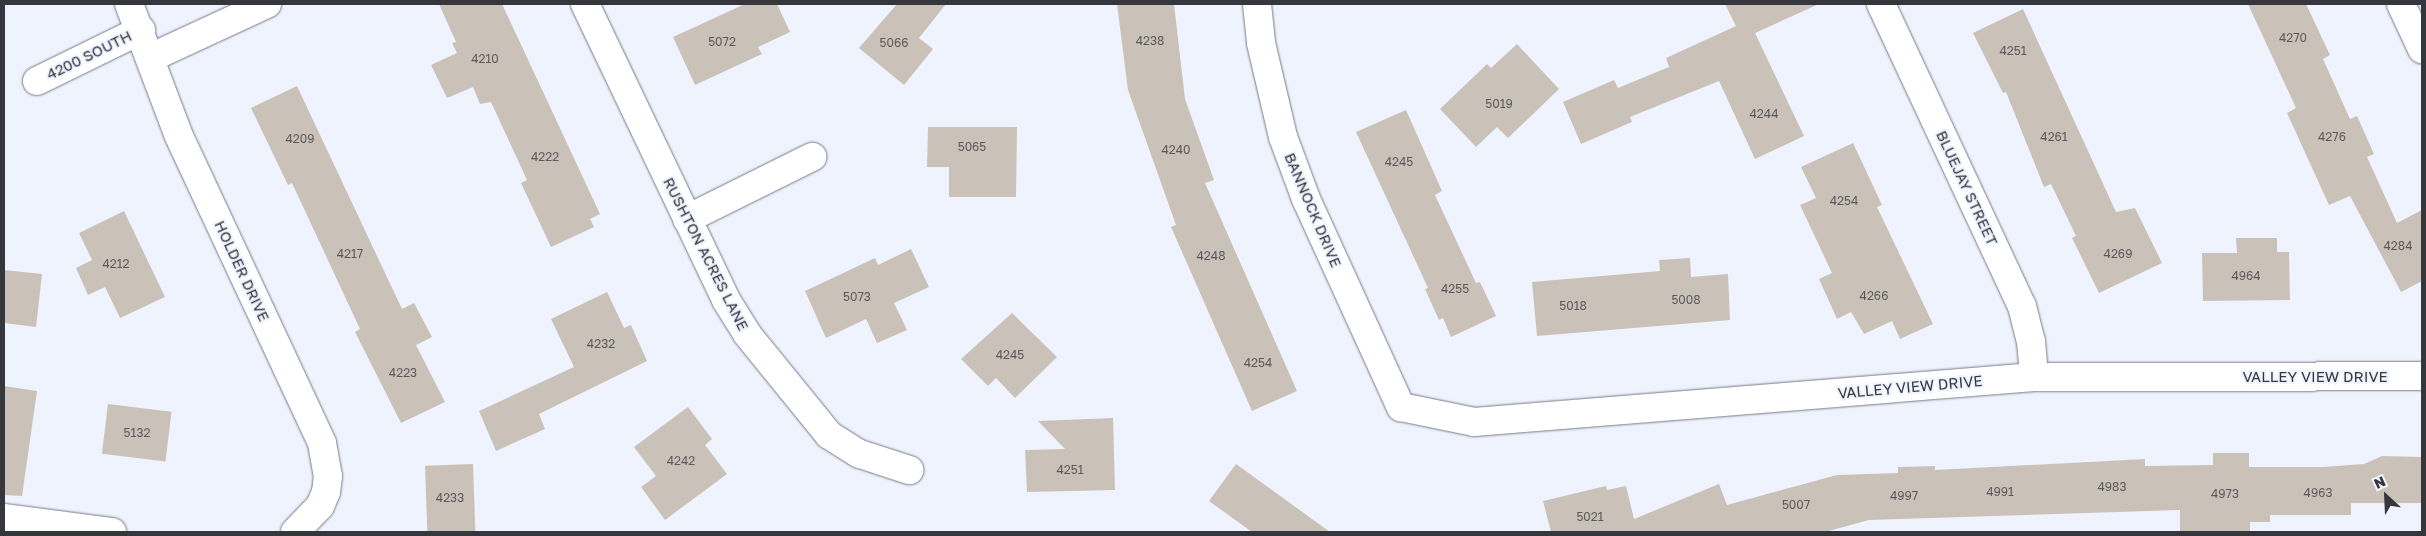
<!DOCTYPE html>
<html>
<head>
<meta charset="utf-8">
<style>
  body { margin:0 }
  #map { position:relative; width:2426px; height:536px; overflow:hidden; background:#eff3fe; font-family:"Golos Text",sans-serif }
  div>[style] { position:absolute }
  .building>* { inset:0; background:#cac2b9; transform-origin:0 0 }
  .roads { filter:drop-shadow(0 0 1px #777b85) drop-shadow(0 0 1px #777b85) }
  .minor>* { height:28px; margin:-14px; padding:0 14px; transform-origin:14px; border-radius:14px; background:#fff }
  span { translate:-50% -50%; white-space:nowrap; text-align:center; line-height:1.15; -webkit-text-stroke:4px #eff3fe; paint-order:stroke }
  .number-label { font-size:12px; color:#5b5a5b }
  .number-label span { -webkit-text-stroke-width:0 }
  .street-label { font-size:15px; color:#36373c }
  .frame { position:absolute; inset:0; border:5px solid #36373c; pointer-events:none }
  .north { position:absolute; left:2361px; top:471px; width:50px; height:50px; -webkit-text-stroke:4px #eff3fe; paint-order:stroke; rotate:335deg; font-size:14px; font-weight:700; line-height:20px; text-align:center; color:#36373c }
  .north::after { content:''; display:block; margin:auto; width:18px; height:22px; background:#36373c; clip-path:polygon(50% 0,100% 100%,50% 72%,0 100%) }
</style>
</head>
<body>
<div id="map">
  <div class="building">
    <i style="clip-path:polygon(439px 4px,502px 4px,600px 214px,590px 219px,594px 227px,551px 247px,521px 183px,527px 180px,491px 102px,480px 104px,473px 87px,447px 98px,431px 65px,457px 53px,452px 43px,456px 42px)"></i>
    <i style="clip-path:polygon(745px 4px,777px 4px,790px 32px,758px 47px,762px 54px,695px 85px,673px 37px)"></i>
    <i style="clip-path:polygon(897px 4px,946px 4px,919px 38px,933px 49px,904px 85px,859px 48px)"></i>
    <i style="clip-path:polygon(1117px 4px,1174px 4px,1185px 99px,1214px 180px,1205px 183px,1297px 391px,1252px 411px,1171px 227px,1176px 225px,1128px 90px)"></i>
    <i style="clip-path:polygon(1725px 4px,1819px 4px,1755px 33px,1804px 136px,1755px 159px,1719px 81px,1630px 117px,1632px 122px,1581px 144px,1563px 102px,1614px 80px,1618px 88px,1669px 67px,1666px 58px,1736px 26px)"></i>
    <i style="clip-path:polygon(2248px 4px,2306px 4px,2330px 55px,2323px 59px,2350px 119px,2357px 116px,2374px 154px,2367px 157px,2397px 223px,2422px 210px,2422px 281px,2401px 292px,2350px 196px,2329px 205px,2287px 113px,2296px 108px)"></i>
    <i style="clip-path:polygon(2023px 9px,2116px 212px,2135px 208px,2162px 263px,2099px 293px,2072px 238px,2076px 236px,2051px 184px,2044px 187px,2006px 92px,2003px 93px,1973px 33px)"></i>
    <i style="clip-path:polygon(1517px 44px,1559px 89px,1508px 138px,1497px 127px,1476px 147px,1440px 109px,1487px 64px,1491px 68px)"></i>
    <i style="clip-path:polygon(297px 86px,402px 309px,414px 303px,432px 337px,416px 345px,445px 402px,401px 423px,355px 332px,360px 329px,292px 183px,288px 185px,251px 108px)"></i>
    <i style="clip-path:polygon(1406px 110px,1442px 191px,1435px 195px,1476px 283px,1480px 282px,1496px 316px,1451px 337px,1443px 318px,1439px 320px,1425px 289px,1428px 288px,1356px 132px)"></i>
    <i style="clip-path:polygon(928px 127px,1017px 127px,1016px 197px,949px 197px,949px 167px,927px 167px)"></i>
    <i style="clip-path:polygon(1853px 143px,1882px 205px,1877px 207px,1933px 324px,1900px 339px,1892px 321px,1864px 334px,1851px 312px,1837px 319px,1819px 279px,1832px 273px,1800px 205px,1816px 198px,1801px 167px)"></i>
    <i style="clip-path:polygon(124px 211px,165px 297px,120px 318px,105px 287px,88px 295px,76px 268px,92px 260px,79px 233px)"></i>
    <i style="clip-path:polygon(2236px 238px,2277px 238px,2277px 252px,2289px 252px,2290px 300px,2203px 301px,2202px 253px,2237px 253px)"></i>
    <i style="clip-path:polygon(911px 249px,929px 287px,894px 303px,907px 330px,877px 343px,866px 319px,826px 338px,805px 291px,875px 258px,878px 265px)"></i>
    <i style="clip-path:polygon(1690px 258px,1691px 277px,1728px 274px,1730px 320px,1537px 336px,1532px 282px,1660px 271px,1659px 260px)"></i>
    <i style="clip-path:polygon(4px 270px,42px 274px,36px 327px,4px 323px)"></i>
    <i style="clip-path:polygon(607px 292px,624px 328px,631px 325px,647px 361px,539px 414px,545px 429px,496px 451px,479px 411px,574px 367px,551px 319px)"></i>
    <i style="clip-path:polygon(1012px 313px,1057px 357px,1015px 398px,996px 378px,988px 386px,961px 359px)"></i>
    <i style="clip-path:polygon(4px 386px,37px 391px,22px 496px,4px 495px)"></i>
    <i style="left:108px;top:404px;width:64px;height:50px;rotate:7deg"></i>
    <i style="clip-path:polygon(688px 407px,712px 439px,705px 445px,727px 474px,665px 520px,641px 487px,656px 476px,634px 447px)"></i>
    <i style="clip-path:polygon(1113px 418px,1115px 490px,1027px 492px,1025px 450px,1065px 449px,1038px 421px)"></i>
    <i style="clip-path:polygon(2213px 453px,2249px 453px,2249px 467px,2323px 467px,2364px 464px,2382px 456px,2422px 457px,2422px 503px,2351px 503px,2351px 515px,2270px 515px,2270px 522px,2250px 522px,2250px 531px,2180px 532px,2180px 510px,1869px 520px,1825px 532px,1551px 532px,1543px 501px,1606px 486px,1607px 490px,1626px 486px,1634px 519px,1719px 484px,1727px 505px,1837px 475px,1898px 473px,1898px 467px,1935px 466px,1935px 470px,2145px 459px,2145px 466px,2213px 465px)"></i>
    <i style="left:473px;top:464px;width:68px;height:48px;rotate:88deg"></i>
    <i style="clip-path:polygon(1236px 464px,1330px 532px,1252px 532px,1209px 501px)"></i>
  </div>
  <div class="roads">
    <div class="minor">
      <i style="left:129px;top:4px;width:139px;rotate:69.3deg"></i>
      <i style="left:178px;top:134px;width:341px;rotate:65deg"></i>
      <i style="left:322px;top:443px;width:34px;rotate:80deg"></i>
      <i style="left:328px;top:476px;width:16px;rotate:97deg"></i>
      <i style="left:326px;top:492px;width:15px;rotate:113deg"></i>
      <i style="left:320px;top:506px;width:36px;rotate:134deg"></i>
      <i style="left:585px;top:4px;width:328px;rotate:64.5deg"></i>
      <i style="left:726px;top:300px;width:40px;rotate:58deg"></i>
      <i style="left:747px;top:334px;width:130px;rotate:50.9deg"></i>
      <i style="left:829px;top:435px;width:36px;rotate:32deg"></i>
      <i style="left:860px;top:454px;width:52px;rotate:18.1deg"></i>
      <i style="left:1257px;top:4px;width:39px;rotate:84deg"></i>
      <i style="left:1261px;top:43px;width:97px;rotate:76.8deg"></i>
      <i style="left:1283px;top:137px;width:66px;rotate:69.6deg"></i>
      <i style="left:1306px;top:199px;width:229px;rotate:65.5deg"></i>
      <i style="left:1401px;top:407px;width:75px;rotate:11.6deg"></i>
      <i style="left:1474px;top:422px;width:562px;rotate:-4.59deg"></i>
      <i style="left:2034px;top:377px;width:388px;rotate:-0.1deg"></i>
      <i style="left:1881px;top:4px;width:333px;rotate:65deg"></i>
      <i style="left:2022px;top:306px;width:36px;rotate:76deg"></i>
      <i style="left:2031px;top:341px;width:36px;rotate:85deg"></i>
      <i style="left:2401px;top:4px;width:50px;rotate:65deg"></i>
      <i style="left:150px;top:58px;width:129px;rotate:-24.8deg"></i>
      <i style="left:37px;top:81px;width:116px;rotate:-26.1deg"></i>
      <i style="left:687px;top:219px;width:140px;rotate:-26.4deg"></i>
      <i style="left:4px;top:518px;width:109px;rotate:7.4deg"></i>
    </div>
  </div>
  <div class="number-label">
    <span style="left:2293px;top:38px">4270</span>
    <span style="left:1150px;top:41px">4238</span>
    <span style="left:722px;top:42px">5072</span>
    <span style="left:894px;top:43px">5066</span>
    <span style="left:2013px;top:51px">4251</span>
    <span style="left:485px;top:59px">4210</span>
    <span style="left:1499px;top:104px">5019</span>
    <span style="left:1764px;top:114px">4244</span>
    <span style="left:2054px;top:137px">4261</span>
    <span style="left:2332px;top:137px">4276</span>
    <span style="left:300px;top:139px">4209</span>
    <span style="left:972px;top:147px">5065</span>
    <span style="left:1176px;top:150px">4240</span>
    <span style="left:545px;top:157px">4222</span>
    <span style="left:1399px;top:162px">4245</span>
    <span style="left:1844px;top:201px">4254</span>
    <span style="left:2398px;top:246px">4284</span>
    <span style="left:350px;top:254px">4217</span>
    <span style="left:2118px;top:254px">4269</span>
    <span style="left:1211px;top:256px">4248</span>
    <span style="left:116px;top:264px">4212</span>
    <span style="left:2246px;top:276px">4964</span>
    <span style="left:1455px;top:289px">4255</span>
    <span style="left:1874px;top:296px">4266</span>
    <span style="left:857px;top:297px">5073</span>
    <span style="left:1686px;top:300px">5008</span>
    <span style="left:1573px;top:306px">5018</span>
    <span style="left:601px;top:344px">4232</span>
    <span style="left:1010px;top:355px">4245</span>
    <span style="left:1258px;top:363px">4254</span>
    <span style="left:403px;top:373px">4223</span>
    <span style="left:137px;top:433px">5132</span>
    <span style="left:681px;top:461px">4242</span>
    <span style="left:1070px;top:470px">4251</span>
    <span style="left:2112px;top:487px">4983</span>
    <span style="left:2000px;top:492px">4991</span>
    <span style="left:2318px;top:493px">4963</span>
    <span style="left:2225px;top:494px">4973</span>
    <span style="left:1904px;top:496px">4997</span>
    <span style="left:450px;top:498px">4233</span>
    <span style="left:1796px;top:505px">5007</span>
    <span style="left:1590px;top:517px">5021</span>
  </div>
  <div class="street-label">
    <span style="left:89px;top:55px;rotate:-26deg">4200 SOUTH</span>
    <span style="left:1967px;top:188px;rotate:65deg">BLUEJAY STREET</span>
    <span style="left:1313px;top:210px;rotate:67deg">BANNOCK DRIVE</span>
    <span style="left:706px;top:254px;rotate:63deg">RUSHTON ACRES LANE</span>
    <span style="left:242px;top:271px;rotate:65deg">HOLDER DRIVE</span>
    <span style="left:2315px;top:377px">VALLEY VIEW DRIVE</span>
    <span style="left:1910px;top:387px;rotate:-5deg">VALLEY VIEW DRIVE</span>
  </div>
  <div class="frame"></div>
  <div class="north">N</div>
</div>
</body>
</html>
